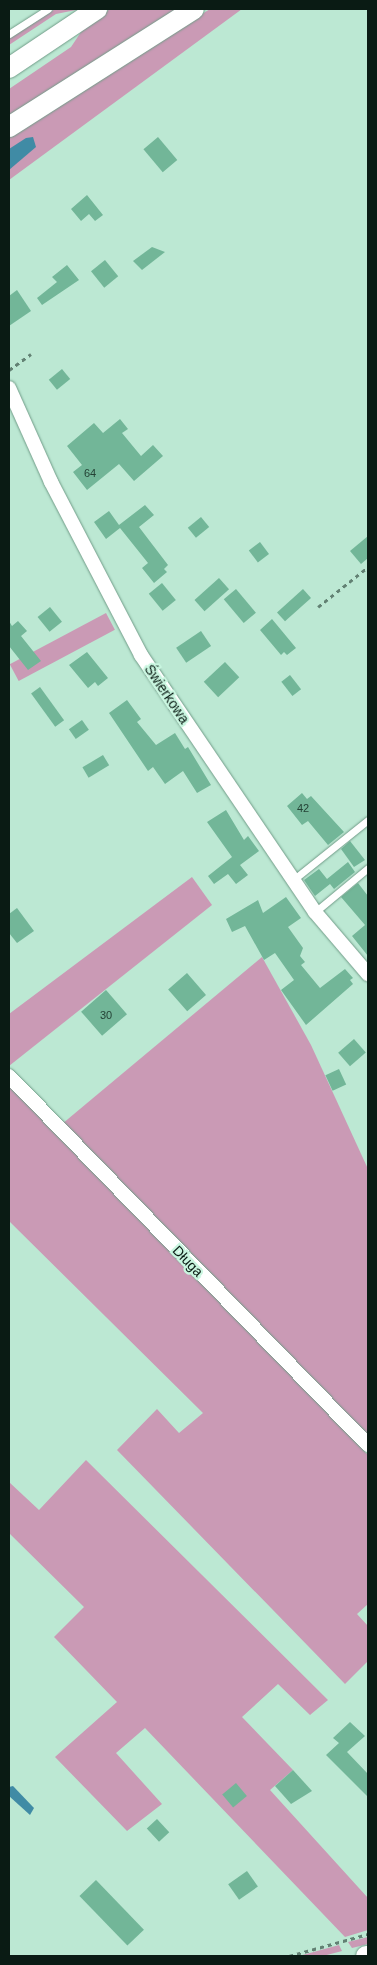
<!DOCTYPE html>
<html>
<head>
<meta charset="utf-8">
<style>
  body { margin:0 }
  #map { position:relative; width:377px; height:1965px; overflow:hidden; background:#bce8d3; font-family:Arial,sans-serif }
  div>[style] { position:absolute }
  .green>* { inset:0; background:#ca9ab5; transform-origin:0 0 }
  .water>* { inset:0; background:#408ba5 }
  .building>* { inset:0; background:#72b698; transform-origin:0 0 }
  .path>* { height:2.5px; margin-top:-1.25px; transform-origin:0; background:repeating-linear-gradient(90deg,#628173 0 4px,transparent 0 8px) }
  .roads { filter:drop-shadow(0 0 1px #719c88) drop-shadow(0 0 1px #719c88) }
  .lane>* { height:7px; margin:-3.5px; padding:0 3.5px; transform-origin:3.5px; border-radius:3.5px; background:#fff }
  .street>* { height:14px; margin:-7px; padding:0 7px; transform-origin:7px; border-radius:7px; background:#fff }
  .secondary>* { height:20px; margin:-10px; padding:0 10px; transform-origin:10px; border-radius:10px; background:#fff }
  span { translate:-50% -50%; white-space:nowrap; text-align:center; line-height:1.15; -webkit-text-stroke:4.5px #c9f6e0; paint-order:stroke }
  .number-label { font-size:11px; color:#244235 }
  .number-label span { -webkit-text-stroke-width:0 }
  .street-label { font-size:14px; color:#0a1b14 }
  .frame { position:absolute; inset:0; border:10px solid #0a1b14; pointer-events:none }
</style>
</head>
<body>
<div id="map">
  <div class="green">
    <i style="clip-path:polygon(55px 9px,81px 9px,56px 14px,9px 45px,9px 39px)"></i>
    <i style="clip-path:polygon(110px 9px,178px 9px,9px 116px,9px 89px,71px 47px,85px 26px)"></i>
    <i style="clip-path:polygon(210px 9px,242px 9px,9px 180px,9px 136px)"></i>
    <i style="left:106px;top:613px;width:19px;height:109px;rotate:62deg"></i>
    <i style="clip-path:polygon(192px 877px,212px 905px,9px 1066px,9px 1014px)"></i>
    <i style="clip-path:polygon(262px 957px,311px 1045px,368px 1169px,368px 1438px,62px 1124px)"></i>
    <i style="clip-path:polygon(9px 1082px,368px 1455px,368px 1604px,357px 1614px,368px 1626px,368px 1661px,345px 1684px,117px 1450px,157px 1409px,179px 1433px,203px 1413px,9px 1221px)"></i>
    <i style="clip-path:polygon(86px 1460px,328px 1700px,310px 1715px,278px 1684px,242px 1717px,293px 1770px,270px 1790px,368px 1898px,368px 1930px,345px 1937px,145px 1728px,116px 1753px,162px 1804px,127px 1831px,55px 1757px,117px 1702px,54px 1637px,84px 1607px,9px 1533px,9px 1482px,39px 1510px)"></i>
    <i style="clip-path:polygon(368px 1937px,368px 1944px,352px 1948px,348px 1942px)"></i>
    <i style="clip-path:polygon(339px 1945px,342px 1951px,323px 1956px,299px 1956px)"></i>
  </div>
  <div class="water">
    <i style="clip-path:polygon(33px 137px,36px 147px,9px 170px,9px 149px,26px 138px)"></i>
    <i style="clip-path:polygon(13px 1786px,34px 1808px,30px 1815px,9px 1796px,9px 1787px)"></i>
  </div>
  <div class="building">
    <i style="left:158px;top:137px;width:30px;height:19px;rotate:50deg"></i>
    <i style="clip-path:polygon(87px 195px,103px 215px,95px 221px,89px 214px,81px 221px,71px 209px)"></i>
    <i style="clip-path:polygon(152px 247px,165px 252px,142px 270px,133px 261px)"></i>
    <i style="left:105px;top:260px;width:21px;height:18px;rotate:51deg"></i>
    <i style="clip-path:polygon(67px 265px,79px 280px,42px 305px,37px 298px,57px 282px,52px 277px)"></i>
    <i style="clip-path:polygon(17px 290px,31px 311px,9px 326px,9px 296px)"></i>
    <i style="left:62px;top:369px;width:13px;height:17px;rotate:51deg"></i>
    <i style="clip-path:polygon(120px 419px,128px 429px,122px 433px,141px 456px,153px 445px,163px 456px,134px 481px,119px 464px,87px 490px,73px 472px,82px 465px,67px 446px,94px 423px,103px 433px)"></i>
    <i style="clip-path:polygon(145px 505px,154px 515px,139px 527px,168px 565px,164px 569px,167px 572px,154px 583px,142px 568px,148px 563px,120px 528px,106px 539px,94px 522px,109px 511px,119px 525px)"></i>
    <i style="left:201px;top:517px;width:13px;height:17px;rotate:51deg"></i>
    <i style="clip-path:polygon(368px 536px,368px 558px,361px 564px,350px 551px)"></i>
    <i style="left:260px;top:542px;width:15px;height:14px;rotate:53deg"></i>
    <i style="left:219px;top:578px;width:15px;height:33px;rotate:48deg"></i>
    <i style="left:162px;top:583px;width:22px;height:17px;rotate:51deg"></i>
    <i style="left:236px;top:589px;width:31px;height:16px;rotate:50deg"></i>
    <i style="left:303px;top:589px;width:12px;height:35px;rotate:48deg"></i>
    <i style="left:50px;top:607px;width:19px;height:16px;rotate:51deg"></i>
    <i style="clip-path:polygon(272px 619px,296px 648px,287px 655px,284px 652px,281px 655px,260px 630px)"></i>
    <i style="clip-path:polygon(9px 621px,12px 626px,18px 621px,27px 631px,21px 636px,41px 661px,28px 670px,9px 646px)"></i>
    <i style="left:201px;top:631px;width:18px;height:30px;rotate:56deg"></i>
    <i style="clip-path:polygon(87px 652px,108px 678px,98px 686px,95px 682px,88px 688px,69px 665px)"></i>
    <i style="left:225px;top:662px;width:21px;height:29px;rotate:47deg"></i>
    <i style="left:290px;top:675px;width:18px;height:11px;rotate:52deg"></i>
    <i style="left:40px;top:687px;width:41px;height:11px;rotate:54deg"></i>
    <i style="clip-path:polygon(127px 700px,141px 719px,137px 722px,156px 745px,175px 733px,185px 749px,188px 747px,211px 785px,197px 793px,183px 771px,165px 784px,153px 767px,148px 771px,109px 713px)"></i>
    <i style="left:82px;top:720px;width:12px;height:16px;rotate:55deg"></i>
    <i style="left:103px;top:755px;width:12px;height:24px;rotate:59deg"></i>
    <i style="clip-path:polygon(302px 793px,307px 799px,311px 796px,344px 832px,328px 845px,308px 821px,302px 825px,287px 806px)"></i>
    <i style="clip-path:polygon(226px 810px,244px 840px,248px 836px,259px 851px,240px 865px,248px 875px,236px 884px,228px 874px,214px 884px,208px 876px,232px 857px,207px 822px)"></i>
    <i style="clip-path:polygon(350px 841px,365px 860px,354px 867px,341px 849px)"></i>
    <i style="clip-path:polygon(348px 862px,355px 872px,334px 889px,330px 884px,315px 896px,304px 880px,319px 869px,327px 879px)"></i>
    <i style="clip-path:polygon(358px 883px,368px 896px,368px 956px,352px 936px,365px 925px,341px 897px)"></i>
    <i style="clip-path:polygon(286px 897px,301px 918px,288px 927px,303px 948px,300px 956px,305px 962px,301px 965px,320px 988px,345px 969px,353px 978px,350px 980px,353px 984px,306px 1025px,281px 990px,294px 980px,275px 953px,264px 960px,245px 926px,232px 932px,226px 919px,258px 900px,263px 913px)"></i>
    <i style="clip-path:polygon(17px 908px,34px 931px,17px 943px,9px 933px,9px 914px)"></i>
    <i style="left:187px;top:973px;width:29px;height:25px;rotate:49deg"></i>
    <i style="left:106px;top:990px;width:32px;height:33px;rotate:49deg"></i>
    <i style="left:354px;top:1039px;width:18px;height:21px;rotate:49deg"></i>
    <i style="left:339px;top:1069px;width:17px;height:15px;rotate:65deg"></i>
    <i style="clip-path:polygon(350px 1722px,365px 1736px,347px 1752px,368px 1774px,368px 1797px,326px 1755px,339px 1743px,333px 1738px)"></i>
    <i style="clip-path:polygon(293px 1770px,312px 1791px,291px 1804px,275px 1786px)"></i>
    <i style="left:236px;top:1783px;width:17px;height:18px;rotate:50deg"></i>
    <i style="left:157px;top:1819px;width:18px;height:14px;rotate:47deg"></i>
    <i style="left:247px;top:1871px;width:19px;height:23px;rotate:55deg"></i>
    <i style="left:96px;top:1880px;width:69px;height:23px;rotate:46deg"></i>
  </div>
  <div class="path">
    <i style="left:9px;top:370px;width:27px;rotate:-36deg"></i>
    <i style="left:318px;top:607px;width:64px;rotate:-38.7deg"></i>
    <i style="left:289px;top:1956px;width:82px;rotate:-15.6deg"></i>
  </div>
  <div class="roads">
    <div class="lane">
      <i style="left:9px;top:34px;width:46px;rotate:-32.7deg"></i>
      <i style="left:293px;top:880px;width:96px;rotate:-38.7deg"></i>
      <i style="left:315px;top:912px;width:69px;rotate:-39.7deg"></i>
    </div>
    <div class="street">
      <i style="left:9px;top:388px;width:103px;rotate:65.9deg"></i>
      <i style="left:51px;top:482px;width:195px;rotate:62.5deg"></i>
      <i style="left:141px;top:655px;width:310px;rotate:55.9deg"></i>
      <i style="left:315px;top:912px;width:82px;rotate:49.5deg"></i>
      <i style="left:9px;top:1076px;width:515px;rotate:45.79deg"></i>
    </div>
    <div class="secondary">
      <i style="left:9px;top:68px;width:106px;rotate:-33.8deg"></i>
      <i style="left:9px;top:127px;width:219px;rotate:-32.5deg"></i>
      <i style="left:366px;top:1956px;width:2px"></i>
    </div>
  </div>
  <div class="number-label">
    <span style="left:90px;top:473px">64</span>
    <span style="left:303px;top:808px">42</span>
    <span style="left:106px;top:1015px">30</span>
  </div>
  <div class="street-label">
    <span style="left:167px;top:694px;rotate:56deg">Świerkowa</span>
    <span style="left:188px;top:1261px;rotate:46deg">Długa</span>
  </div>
  <div class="frame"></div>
</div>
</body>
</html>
